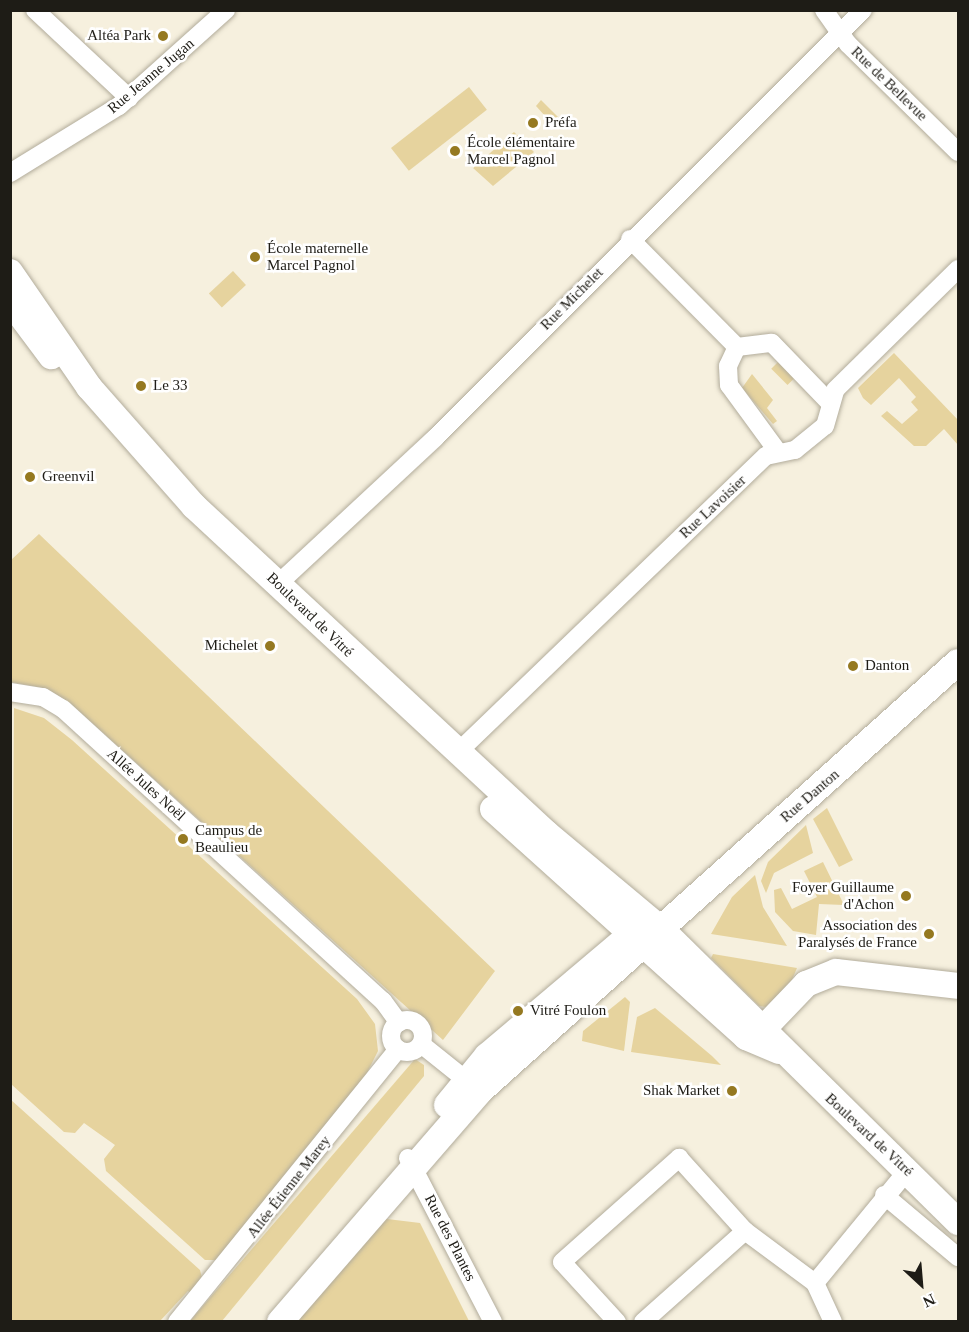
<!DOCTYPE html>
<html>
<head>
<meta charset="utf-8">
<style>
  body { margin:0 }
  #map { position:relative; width:969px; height:1332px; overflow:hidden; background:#f6f0de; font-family:Georgia,serif }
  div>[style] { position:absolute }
  .green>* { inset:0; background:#e6d39e; transform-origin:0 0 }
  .roads { filter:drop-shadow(0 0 2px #b2ac9b) drop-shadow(0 0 2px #b2ac9b) }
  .street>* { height:18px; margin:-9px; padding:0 9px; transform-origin:9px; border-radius:9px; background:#fff }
  .street>.ring { margin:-9px; padding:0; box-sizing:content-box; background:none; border:18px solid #fff; border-radius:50% }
  .secondary>* { height:26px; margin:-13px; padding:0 13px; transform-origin:13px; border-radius:13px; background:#fff }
  .dots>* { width:16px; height:16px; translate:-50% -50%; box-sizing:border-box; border:3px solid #fff; border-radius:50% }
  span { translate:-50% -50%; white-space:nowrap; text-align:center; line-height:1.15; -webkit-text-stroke:5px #fff; paint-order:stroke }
  .poi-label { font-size:15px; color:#1e1c16 }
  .right { translate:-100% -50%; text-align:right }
  .left { translate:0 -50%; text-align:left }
  .street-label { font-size:15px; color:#1e1c16 }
  .frame { position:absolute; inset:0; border:12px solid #1e1c16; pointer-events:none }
  .north { position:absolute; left:891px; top:1254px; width:60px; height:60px; -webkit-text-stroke:4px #fff; paint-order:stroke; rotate:154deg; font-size:16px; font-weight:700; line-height:24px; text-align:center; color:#1e1c16 }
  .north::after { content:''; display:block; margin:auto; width:21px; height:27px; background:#1e1c16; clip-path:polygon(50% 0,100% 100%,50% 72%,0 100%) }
</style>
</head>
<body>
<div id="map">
  <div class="green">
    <i style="left:469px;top:87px;width:29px;height:99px;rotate:52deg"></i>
    <i style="clip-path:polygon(541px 100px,561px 120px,554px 126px,536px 106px)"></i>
    <i style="clip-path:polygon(514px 132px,534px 152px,493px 186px,473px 168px)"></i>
    <i style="left:233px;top:271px;width:19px;height:33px;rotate:47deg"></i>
    <i style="clip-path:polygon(894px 353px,958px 420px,958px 445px,944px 429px,926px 446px,914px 446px,881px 416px,887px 411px,902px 424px,918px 410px,911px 402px,916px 397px,899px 378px,871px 405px,863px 398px,858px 388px)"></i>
    <i style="left:779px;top:361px;width:23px;height:11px;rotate:45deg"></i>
    <i style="clip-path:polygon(752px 374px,773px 400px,767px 408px,777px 421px,773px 424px,742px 388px)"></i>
    <i style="clip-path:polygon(39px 534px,495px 971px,443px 1040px,71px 704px,43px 688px,11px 682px,11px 560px)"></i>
    <i style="clip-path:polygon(14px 708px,44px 718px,72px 740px,357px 999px,375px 1024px,378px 1051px,364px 1079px,219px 1260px,205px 1260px,106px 1171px,104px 1159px,115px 1145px,84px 1123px,75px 1133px,64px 1132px,11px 1084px)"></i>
    <i style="clip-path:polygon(827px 808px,853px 860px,839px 867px,813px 819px)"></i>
    <i style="clip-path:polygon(806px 825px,813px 853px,774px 873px,766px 893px,761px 881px,768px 862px)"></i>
    <i style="clip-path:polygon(823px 862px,844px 905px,819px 904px,816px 935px,793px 931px,775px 912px,774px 890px,781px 888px,792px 909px,817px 897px,804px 871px)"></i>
    <i style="clip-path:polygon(755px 875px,763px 907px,787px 946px,711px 934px,732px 897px)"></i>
    <i style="clip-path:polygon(713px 954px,797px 968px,791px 982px,766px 1007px,759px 1006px,711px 958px)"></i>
    <i style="clip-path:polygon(625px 997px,630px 1002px,624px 1051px,582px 1041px,583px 1031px)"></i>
    <i style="clip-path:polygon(655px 1008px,712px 1056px,721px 1065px,631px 1052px,637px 1017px)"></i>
    <i style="clip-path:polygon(415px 1059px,424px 1065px,424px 1076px,222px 1321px,190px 1321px)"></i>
    <i style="clip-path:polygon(10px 1099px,200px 1270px,202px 1278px,192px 1294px,188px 1291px,160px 1321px,11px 1321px)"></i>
    <i style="clip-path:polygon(379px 1218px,420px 1223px,469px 1321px,294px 1322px)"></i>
  </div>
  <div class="roads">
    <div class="street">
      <i style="left:35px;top:10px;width:129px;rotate:43.1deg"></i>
      <i style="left:824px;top:10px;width:42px;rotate:54.8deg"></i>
      <i style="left:848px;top:44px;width:154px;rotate:44.5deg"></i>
      <i style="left:10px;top:173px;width:128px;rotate:-31.6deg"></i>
      <i style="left:119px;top:106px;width:144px;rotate:-41.9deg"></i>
      <i style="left:630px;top:239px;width:152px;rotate:45.3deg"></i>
      <i style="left:778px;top:452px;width:83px;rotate:-126.2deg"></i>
      <i style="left:729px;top:385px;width:19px;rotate:-93deg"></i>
      <i style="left:728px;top:366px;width:21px;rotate:-65deg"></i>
      <i style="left:737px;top:347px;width:35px;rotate:-7deg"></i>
      <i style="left:772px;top:343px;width:83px;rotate:46deg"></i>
      <i style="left:278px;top:584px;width:214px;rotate:-42.9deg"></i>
      <i style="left:435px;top:438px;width:605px;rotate:-45deg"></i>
      <i style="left:10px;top:692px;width:33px;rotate:9deg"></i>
      <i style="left:43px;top:697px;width:23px;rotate:31deg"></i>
      <i style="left:63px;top:709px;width:433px;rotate:42.4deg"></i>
      <i style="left:383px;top:1001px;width:27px;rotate:54deg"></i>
      <i style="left:457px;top:753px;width:429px;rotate:-43.9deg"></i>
      <i style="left:766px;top:456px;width:30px;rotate:-12deg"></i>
      <i style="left:795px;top:450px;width:38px;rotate:-39deg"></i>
      <i style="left:825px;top:426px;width:37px;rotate:-74deg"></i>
      <i style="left:835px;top:390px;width:173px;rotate:-44.5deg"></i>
      <i class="ring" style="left:391px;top:1020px;width:14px;height:14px"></i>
      <i style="left:421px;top:1044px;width:70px;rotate:38.7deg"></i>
      <i style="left:408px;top:1158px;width:185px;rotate:62.6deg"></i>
      <i style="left:884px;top:1195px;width:97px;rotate:40deg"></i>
      <i style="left:815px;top:1283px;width:145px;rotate:-50.6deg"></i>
      <i style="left:177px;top:1322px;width:351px;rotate:-51deg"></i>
      <i style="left:617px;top:1322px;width:81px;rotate:-132.5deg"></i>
      <i style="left:562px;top:1262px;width:157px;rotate:-41.6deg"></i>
      <i style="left:679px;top:1158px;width:98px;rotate:47.9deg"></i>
      <i style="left:745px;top:1231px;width:87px;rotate:36.6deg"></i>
      <i style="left:815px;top:1283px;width:43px;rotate:65.2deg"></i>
      <i style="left:643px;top:1322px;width:137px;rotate:-41.7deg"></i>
    </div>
    <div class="secondary">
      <i style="left:10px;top:272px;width:140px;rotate:55.5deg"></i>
      <i style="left:89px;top:387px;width:159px;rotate:48.6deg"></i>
      <i style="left:194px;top:506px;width:480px;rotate:42.9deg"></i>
      <i style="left:546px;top:833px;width:151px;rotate:39.9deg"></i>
      <i style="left:662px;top:930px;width:416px;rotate:44.6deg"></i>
      <i style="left:10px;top:301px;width:69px;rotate:53.3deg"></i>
      <i style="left:493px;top:809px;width:341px;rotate:42deg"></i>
      <i style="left:746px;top:1037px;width:36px;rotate:23deg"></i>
      <i style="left:764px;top:1028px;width:61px;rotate:-46.3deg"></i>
      <i style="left:806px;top:984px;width:32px;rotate:-22deg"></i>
      <i style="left:836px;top:972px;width:123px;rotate:6.5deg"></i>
      <i style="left:447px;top:1105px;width:63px;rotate:-50.8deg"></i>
      <i style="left:487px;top:1056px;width:203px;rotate:-40.2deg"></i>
      <i style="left:280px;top:1322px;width:306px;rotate:-49.1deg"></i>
      <i style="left:480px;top:1091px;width:642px;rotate:-41.91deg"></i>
    </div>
  </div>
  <div class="dots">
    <i style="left:163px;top:36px;background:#957921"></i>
    <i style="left:533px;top:123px;background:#957921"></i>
    <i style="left:455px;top:151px;background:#957921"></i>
    <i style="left:255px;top:257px;background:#957921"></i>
    <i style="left:141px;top:386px;background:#957921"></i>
    <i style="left:30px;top:477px;background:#957921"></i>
    <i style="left:270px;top:646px;background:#957921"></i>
    <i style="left:853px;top:666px;background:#957921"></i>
    <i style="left:183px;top:839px;background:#957921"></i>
    <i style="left:906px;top:896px;background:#957921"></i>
    <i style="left:929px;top:934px;background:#957921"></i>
    <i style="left:518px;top:1011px;background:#957921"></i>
    <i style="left:732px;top:1091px;background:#957921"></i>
  </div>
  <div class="poi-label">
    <span class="right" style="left:151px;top:36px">Altéa Park</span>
    <span class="left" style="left:545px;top:123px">Préfa</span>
    <span class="left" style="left:467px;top:151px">École élémentaire<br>Marcel Pagnol</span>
    <span class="left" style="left:267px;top:257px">École maternelle<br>Marcel Pagnol</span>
    <span class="left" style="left:153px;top:386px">Le 33</span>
    <span class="left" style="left:42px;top:477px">Greenvil</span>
    <span class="right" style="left:258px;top:646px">Michelet</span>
    <span class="left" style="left:865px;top:666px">Danton</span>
    <span class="left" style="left:195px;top:839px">Campus de<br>Beaulieu</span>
    <span class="right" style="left:894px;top:896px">Foyer Guillaume<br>d'Achon</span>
    <span class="right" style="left:917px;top:934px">Association des<br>Paralysés de France</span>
    <span class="left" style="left:530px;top:1011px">Vitré Foulon</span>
    <span class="right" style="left:720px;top:1091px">Shak Market</span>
  </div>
  <div class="street-label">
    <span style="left:151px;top:76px;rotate:-40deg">Rue Jeanne Jugan</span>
    <span style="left:889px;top:84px;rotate:44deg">Rue de Bellevue</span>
    <span style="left:572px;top:299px;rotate:-45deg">Rue Michelet</span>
    <span style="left:713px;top:507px;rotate:-43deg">Rue Lavoisier</span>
    <span style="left:310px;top:615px;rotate:44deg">Boulevard de Vitré</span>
    <span style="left:146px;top:785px;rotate:42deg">Allée Jules Noël</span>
    <span style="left:810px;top:796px;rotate:-41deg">Rue Danton</span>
    <span style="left:869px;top:1135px;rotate:43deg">Boulevard de Vitré</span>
    <span style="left:289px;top:1187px;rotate:-52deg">Allée Étienne Marey</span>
    <span style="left:450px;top:1238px;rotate:63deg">Rue des Plantes</span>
  </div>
  <div class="frame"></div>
  <div class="north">N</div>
</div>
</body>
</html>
